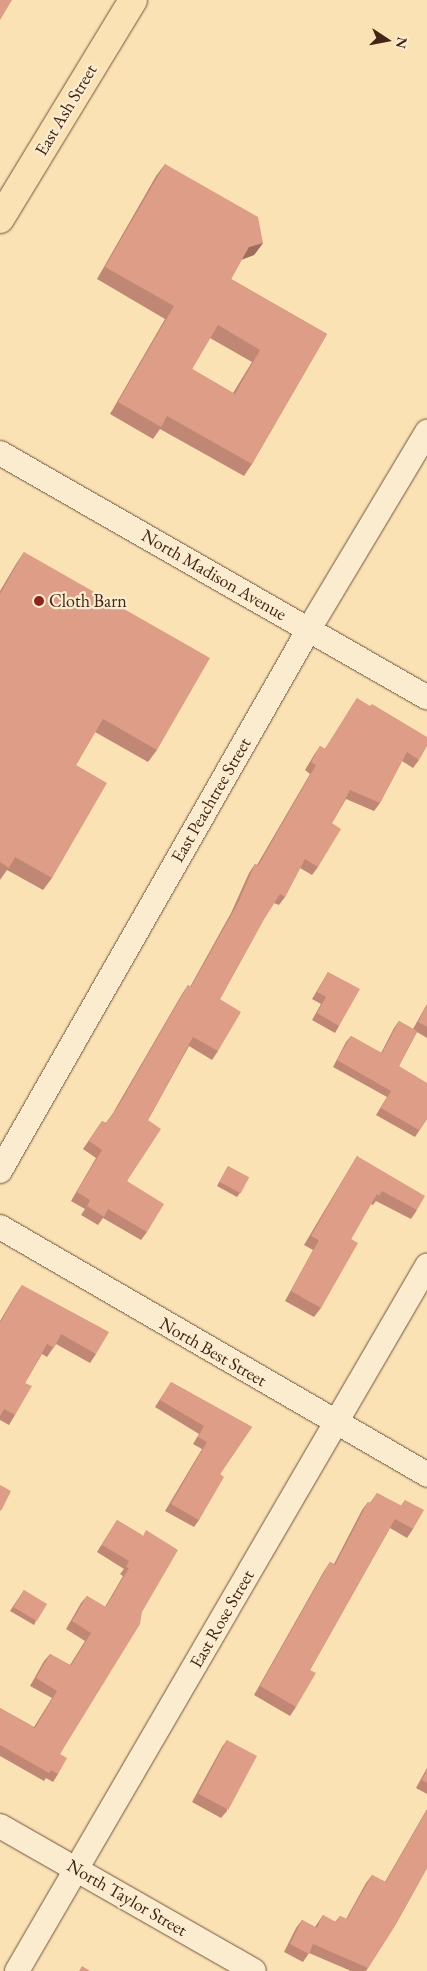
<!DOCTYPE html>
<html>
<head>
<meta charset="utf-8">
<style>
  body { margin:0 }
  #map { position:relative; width:427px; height:1971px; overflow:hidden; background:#fbe2b5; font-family:"EB Garamond",serif }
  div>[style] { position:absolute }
  .roads { filter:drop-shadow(0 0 1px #70543e) drop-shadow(0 0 1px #70543e) }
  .minor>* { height:24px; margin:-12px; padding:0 12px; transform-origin:12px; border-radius:12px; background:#fceccf }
  .primary>* { height:28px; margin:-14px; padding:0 14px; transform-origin:14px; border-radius:14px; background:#fbe2b5 }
  .wall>* { inset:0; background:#bf8774 }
  .shaded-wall>* { inset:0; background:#9b6e5e }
  .building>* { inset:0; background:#de9d87; transform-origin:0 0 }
  .dots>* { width:14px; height:14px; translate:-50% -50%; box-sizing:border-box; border:2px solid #fceccf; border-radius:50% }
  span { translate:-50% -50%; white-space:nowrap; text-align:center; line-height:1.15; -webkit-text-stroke:4.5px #fceccf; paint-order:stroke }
  .street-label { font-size:18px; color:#412516 }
  .poi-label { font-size:18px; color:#412516 }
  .left { translate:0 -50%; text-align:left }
  .north { position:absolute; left:362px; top:15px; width:50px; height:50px; -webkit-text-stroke:4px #fceccf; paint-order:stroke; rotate:101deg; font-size:14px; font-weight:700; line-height:20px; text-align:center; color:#412516 }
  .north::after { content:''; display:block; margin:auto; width:18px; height:22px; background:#412516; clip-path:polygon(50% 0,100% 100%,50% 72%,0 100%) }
</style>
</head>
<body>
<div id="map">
  <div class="roads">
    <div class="minor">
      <i style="left:0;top:453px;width:492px;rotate:29.8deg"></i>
      <i style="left:0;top:1171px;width:624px;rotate:-60.31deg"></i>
      <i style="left:309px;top:629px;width:230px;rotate:-59.1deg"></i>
      <i style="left:0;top:1227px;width:494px;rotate:30.1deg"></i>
      <i style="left:0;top:1826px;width:292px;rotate:29.7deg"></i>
      <i style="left:17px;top:1971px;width:816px;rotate:-59.82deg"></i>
    </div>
    <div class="primary">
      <i style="left:0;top:219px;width:256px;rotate:-58.7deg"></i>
    </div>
  </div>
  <div class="wall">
    <i style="clip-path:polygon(evenodd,165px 164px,263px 243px,254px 255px,242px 259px,231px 279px,327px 334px,252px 464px,244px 476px,160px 429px,153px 439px,110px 414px,165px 319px,97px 279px,156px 176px,165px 164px,210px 338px,252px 362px,233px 393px,192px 369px,210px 338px)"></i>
    <i style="clip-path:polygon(24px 552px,157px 750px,148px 762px,95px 732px,76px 765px,52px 878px,43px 890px,7px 870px,0 880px,0 591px,16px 564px)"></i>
    <i style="clip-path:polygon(357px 698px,419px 760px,413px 768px,402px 761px,380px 803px,374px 811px,346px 799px,332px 823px,318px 867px,312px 875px,300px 868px,285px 897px,279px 905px,274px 903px,264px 919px,220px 999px,218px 1051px,212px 1060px,189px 1046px,148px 1120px,127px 1181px,147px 1232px,141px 1240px,103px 1218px,98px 1225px,81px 1215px,85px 1209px,71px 1201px,96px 1158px,83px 1149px,102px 1121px,106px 1123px,113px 1113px,182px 994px,188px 985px,190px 987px,231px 913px,249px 873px,255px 864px,257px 865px,310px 774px,305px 770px,314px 755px,320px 746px,325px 749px)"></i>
    <i style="clip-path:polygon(328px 972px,339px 1026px,335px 1033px,312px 1020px,321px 1004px,312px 999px)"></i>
    <i style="clip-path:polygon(427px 1004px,427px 1038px,417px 1032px,399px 1066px,427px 1119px,415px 1137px,376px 1115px,387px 1097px,333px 1067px,346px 1042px,351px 1036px,381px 1053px,394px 1028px,399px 1021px,413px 1029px)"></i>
    <i style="clip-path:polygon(357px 1156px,417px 1210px,411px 1219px,376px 1201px,373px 1205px,371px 1204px,351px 1239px,321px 1308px,314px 1317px,285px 1301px,313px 1250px,304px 1245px,351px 1166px)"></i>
    <i style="clip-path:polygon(228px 1166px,240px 1193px,237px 1197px,217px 1186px)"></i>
    <i style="clip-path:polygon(22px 1285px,96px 1354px,90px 1363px,56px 1344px,47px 1357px,42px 1354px,25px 1383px,15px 1415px,9px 1425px,0 1420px,0 1321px,16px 1294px)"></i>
    <i style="clip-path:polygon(171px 1382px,252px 1427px,220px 1474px,199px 1520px,194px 1527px,165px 1511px,202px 1449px,193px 1444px,199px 1434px,155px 1407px)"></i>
    <i style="clip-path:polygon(377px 1493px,401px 1506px,405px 1500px,413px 1529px,407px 1538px,390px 1528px,310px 1670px,296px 1707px,290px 1716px,254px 1695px,324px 1571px,330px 1562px,334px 1564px,362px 1510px,368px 1502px,370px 1503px)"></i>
    <i style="clip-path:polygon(117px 1520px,142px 1535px,142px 1612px,60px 1754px,58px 1774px,53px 1782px,46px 1778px,44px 1781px,0 1756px,0 1708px,34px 1727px,52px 1698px,30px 1686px,44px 1661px,50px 1654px,70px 1665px,85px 1641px,66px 1629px,81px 1603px,87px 1596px,105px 1607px,123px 1576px,120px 1574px,124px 1569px,97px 1552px)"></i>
    <i style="clip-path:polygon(24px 1590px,36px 1621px,34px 1625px,10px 1611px)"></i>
    <i style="clip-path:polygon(227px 1740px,227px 1811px,221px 1818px,192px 1802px,222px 1747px)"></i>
    <i style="clip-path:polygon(427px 1768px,427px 1794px,416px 1788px)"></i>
    <i style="clip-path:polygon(427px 1809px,427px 1868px,396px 1924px,366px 1971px,351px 1971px,309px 1953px,303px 1962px,284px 1952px,296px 1928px,302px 1920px,315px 1927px,323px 1915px,335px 1922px,340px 1916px,346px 1919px,366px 1883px,372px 1875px,385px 1882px)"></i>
  </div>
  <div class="shaded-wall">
    <i style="clip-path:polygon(263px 243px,254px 255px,241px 260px,249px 247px)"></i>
  </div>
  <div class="building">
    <i style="clip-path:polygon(0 0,12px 0,0 20px)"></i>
    <i style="clip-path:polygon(evenodd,165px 164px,258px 217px,263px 243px,249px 247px,231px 279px,327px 334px,252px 464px,167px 416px,161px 427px,118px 402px,174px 306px,105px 267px,165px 164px,218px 325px,260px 350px,235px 394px,192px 369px,218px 325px)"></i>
    <i style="clip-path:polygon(24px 552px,210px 658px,157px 750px,103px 719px,76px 765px,107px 783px,52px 878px,15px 857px,9px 868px,0 862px,0 594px)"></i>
    <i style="clip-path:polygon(357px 698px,370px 706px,372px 704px,427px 737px,427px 746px,419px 760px,407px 752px,380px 803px,350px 790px,332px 823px,341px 829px,318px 867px,305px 859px,285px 897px,280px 894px,264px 919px,220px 999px,241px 1012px,218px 1051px,193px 1037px,148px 1120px,161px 1129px,127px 1181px,164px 1204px,147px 1232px,108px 1209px,104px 1217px,87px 1206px,90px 1200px,77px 1192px,102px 1150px,89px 1141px,102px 1121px,106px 1124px,119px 1105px,188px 985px,191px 987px,237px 905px,255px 864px,258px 866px,316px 765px,311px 762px,320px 746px,325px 749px)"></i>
    <i style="clip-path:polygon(328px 972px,360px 989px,339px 1026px,317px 1013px,326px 997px,317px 992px)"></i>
    <i style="clip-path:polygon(427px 1005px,427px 1027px,418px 1022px)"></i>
    <i style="clip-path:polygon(399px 1021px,417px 1031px,399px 1066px,427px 1083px,427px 1119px,419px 1130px,381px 1108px,391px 1091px,337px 1060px,351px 1036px,382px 1053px)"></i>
    <i style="clip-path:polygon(357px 1156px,425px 1196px,417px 1210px,382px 1191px,379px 1196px,377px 1194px,351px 1239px,358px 1243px,321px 1308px,291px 1291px,319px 1240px,311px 1236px)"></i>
    <i style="left:228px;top:1166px;width:24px;height:18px;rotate:28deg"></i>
    <i style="clip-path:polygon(22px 1285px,109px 1332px,96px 1354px,61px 1334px,54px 1348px,47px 1344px,25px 1383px,32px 1386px,15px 1415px,4px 1409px,0 1416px,0 1323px)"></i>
    <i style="clip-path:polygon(171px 1382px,252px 1427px,220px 1474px,224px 1477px,199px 1520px,171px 1504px,207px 1442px,198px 1437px,204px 1426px,160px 1400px)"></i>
    <i style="clip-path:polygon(0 1485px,11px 1491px,1px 1511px,0 1510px)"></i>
    <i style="clip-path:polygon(377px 1493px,402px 1506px,405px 1500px,424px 1510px,413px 1529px,395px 1519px,310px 1670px,316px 1673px,296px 1707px,260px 1686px,330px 1562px,335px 1565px,368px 1502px,371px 1503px)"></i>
    <i style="clip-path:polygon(117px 1520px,143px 1536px,146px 1530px,178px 1550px,142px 1612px,140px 1624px,60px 1754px,67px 1758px,58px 1774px,51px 1770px,49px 1773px,0 1745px,0 1708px,35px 1728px,57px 1691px,36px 1678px,50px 1654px,71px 1666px,91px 1633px,72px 1621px,87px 1596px,106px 1607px,129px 1568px,126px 1567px,129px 1561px,102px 1545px)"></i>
    <i style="left:24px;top:1590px;width:27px;height:20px;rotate:31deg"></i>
    <i style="left:227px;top:1740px;width:34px;height:61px;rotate:28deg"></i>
    <i style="clip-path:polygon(427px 1770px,427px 1783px,422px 1780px)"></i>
    <i style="clip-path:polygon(427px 1810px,427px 1868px,396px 1924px,368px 1968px,313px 1944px,309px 1954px,290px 1944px,302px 1920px,317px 1928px,323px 1915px,336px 1922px,340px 1916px,347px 1919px,372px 1875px,386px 1882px)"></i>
    <i style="clip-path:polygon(82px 1966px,90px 1971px,79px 1971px)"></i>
  </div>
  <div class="dots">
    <i style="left:39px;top:601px;background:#8f2418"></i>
  </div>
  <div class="street-label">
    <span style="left:66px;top:110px;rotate:-59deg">East Ash Street</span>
    <span style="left:214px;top:575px;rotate:30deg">North Madison Avenue</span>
    <span style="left:211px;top:800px;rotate:-60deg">East Peachtree Street</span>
    <span style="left:213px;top:1352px;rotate:30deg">North Best Street</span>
    <span style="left:222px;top:1619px;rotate:-60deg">East Rose Street</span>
    <span style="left:127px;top:1898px;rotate:30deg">North Taylor Street</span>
  </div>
  <div class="poi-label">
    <span class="left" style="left:49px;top:601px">Cloth Barn</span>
  </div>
  <div class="north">N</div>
</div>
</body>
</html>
